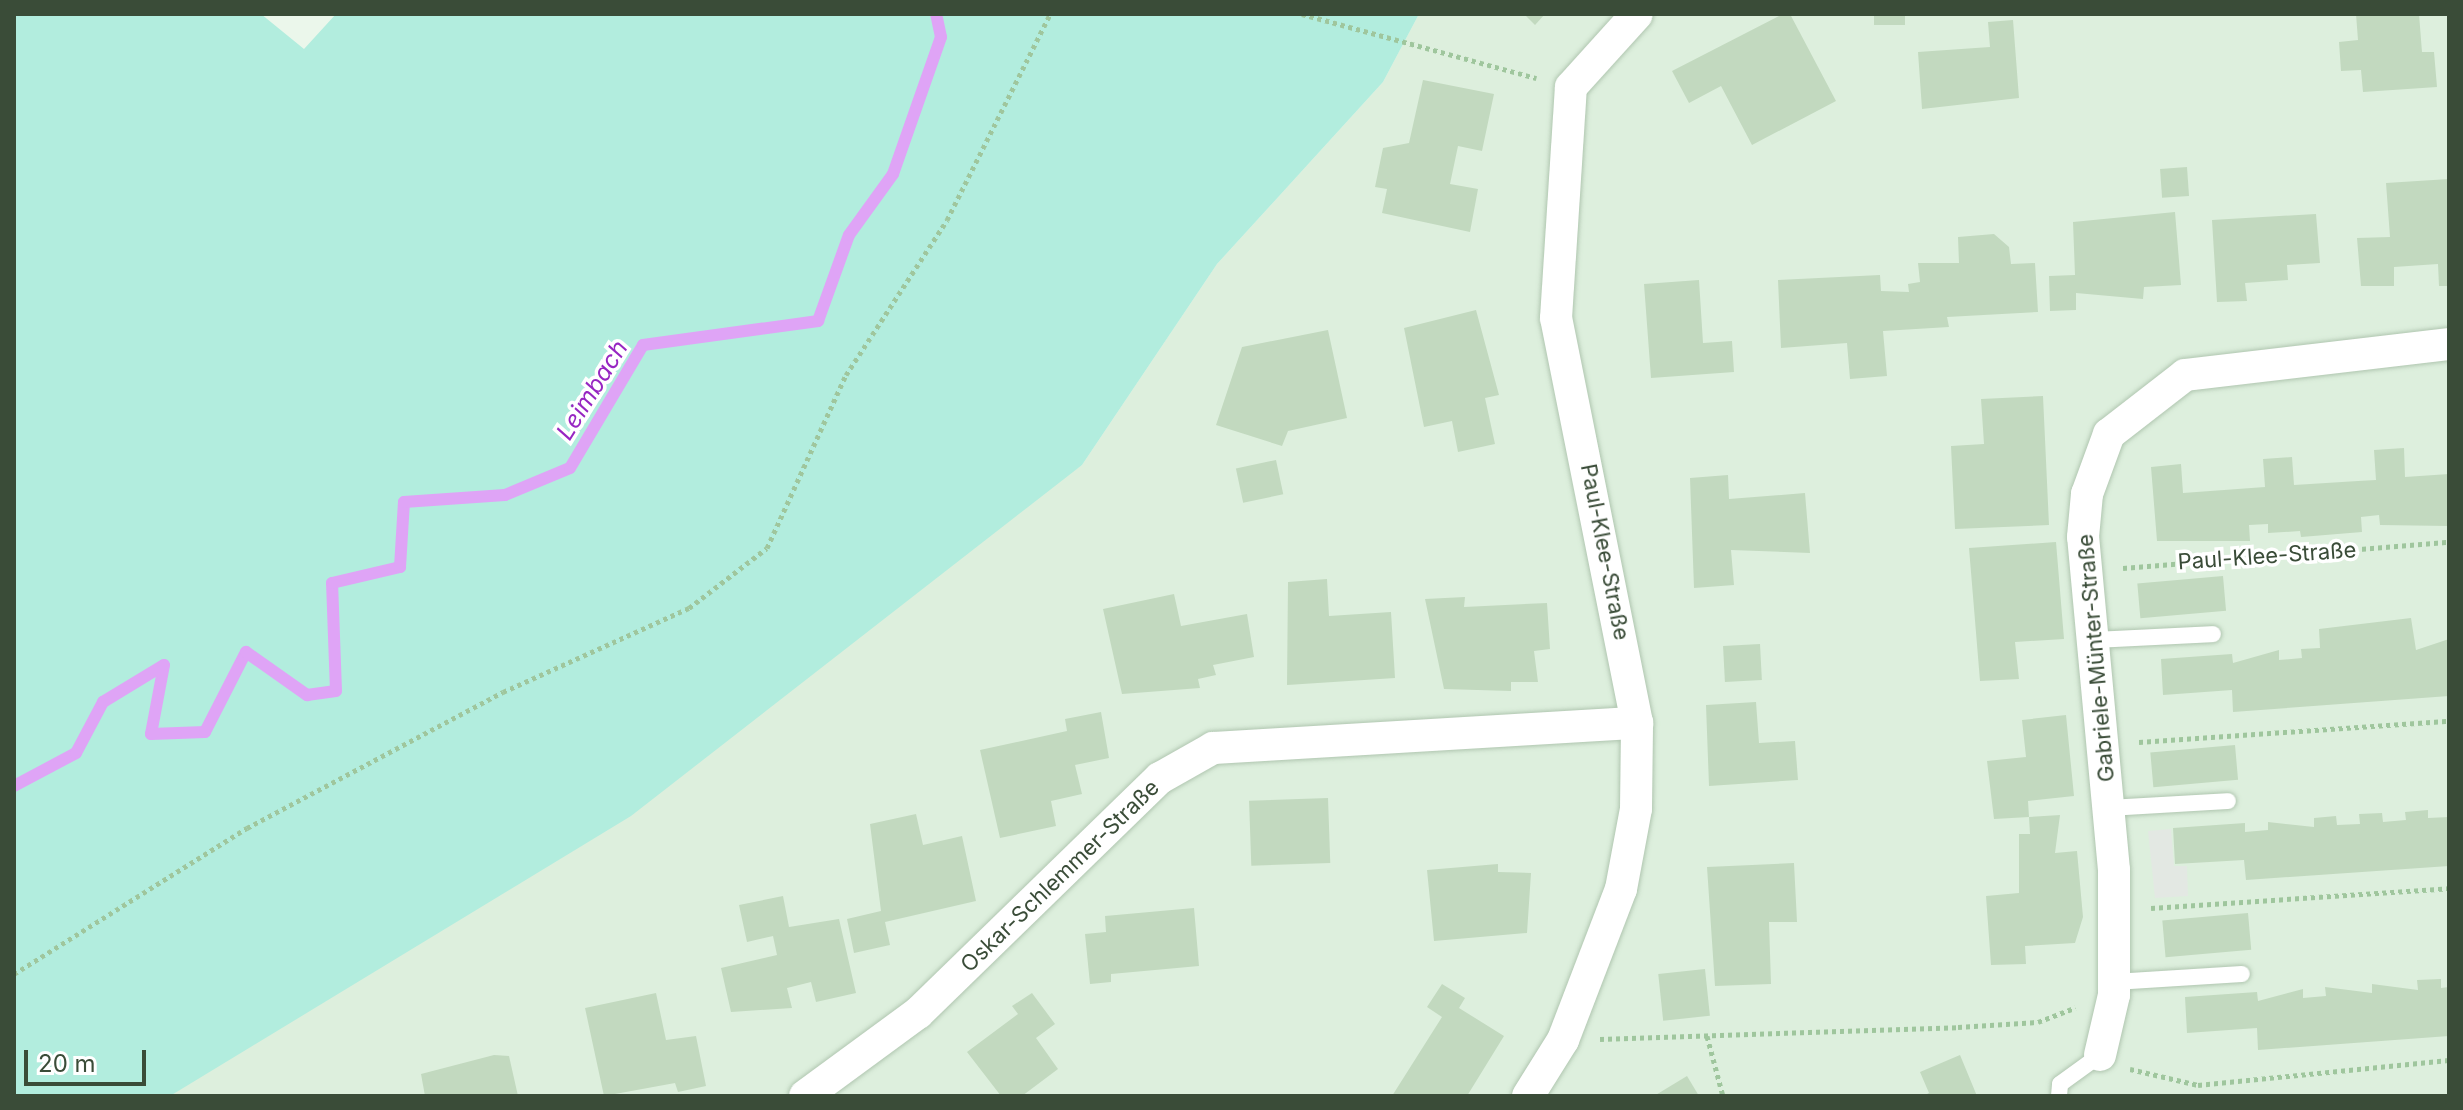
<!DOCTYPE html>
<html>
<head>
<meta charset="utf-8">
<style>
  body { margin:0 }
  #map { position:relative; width:2463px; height:1110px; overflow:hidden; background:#ebf7eb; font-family:Inter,sans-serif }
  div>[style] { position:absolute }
  .residential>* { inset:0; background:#ddefdd }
  .green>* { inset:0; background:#b2edde }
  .parking>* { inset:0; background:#e3e8e3 }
  .stream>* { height:12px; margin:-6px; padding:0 6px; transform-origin:6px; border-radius:6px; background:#dfa4f6 }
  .building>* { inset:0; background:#c2d9bf; transform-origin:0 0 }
  .path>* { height:5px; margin-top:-2.5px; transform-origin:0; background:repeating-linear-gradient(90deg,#9fc69d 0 4px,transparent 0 8px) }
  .roads { filter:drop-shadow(0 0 2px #b0c6b0) drop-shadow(0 0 2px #b0c6b0) }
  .lane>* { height:16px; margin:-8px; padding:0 8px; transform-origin:8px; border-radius:8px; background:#fff }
  .street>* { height:32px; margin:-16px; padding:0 16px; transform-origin:16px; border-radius:16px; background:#fff }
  span { translate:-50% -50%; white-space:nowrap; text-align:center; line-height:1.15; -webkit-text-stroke:7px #fff; paint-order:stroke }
  .street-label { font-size:22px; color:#3a4c38 }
  .water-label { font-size:24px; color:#9726c2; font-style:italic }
  .frame { position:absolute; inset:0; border:16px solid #3a4c38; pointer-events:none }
  .scale { position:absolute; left:24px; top:1050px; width:122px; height:36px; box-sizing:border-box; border:4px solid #3a4c38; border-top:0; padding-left:10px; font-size:24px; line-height:28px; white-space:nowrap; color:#3a4c38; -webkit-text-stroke:6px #fff; paint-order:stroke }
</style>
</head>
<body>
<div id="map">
  <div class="residential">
    <i style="clip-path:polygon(1419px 14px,2449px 14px,2449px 1096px,170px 1096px,1082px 465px,1217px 264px,1383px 82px)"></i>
  </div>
  <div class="green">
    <i style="clip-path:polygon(14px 14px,261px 14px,304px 49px,336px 14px,1419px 14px,1383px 82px,1217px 264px,1082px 465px,631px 816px,170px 1096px,14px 1096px)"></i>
  </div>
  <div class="parking">
    <i style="clip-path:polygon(2171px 829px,2174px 866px,2187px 866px,2188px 896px,2155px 898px,2148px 831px)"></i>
  </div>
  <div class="stream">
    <i style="left:14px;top:786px;width:70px;rotate:-28deg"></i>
    <i style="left:76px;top:753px;width:58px;rotate:-62.1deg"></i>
    <i style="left:103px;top:702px;width:71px;rotate:-31.2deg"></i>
    <i style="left:164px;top:665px;width:70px;rotate:100.7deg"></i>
    <i style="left:151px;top:734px;width:54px;rotate:-2.1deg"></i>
    <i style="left:205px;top:732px;width:90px;rotate:-62.9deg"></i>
    <i style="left:246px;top:652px;width:75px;rotate:35.2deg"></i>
    <i style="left:307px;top:695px;width:29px;rotate:-8deg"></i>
    <i style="left:336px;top:691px;width:108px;rotate:-92.1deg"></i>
    <i style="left:332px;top:583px;width:70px;rotate:-13.2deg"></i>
    <i style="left:400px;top:567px;width:65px;rotate:-86.5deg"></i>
    <i style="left:404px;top:502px;width:101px;rotate:-4deg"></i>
    <i style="left:505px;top:495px;width:70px;rotate:-22.6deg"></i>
    <i style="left:570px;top:468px;width:143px;rotate:-59.3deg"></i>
    <i style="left:643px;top:345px;width:177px;rotate:-7.8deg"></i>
    <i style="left:818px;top:321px;width:91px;rotate:-70.2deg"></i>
    <i style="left:849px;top:235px;width:75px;rotate:-54.2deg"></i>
    <i style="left:893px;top:174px;width:145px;rotate:-70.7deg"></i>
    <i style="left:941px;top:37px;width:24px;rotate:-102deg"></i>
  </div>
  <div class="building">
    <i style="clip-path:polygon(1524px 14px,1545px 14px,1535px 25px)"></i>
    <i style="clip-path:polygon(1783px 14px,1790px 14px,1836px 101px,1752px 145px,1721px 86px,1689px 103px,1672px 71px)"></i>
    <i style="left:1874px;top:14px;width:31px;height:11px"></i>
    <i style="clip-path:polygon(2356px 14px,2419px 14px,2422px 52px,2434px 52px,2437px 87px,2363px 92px,2361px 70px,2341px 71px,2339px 42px,2358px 40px)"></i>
    <i style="clip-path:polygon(2013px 20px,2019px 98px,1922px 109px,1918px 52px,1990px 47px,1988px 22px)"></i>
    <i style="clip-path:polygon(1423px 80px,1494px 94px,1482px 151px,1458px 146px,1450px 184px,1478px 189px,1470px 232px,1382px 213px,1387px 189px,1375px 187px,1383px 148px,1409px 143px)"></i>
    <i style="left:2187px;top:167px;width:29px;height:27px;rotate:86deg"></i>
    <i style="clip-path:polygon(2449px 179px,2449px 286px,2439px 286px,2438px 264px,2394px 267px,2394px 286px,2361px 286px,2357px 238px,2390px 237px,2386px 183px)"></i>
    <i style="clip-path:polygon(2175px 212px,2181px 285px,2144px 287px,2143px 299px,2076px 293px,2076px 310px,2050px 311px,2049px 276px,2075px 275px,2073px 222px)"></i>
    <i style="clip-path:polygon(2316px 214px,2320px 263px,2287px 265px,2288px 280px,2245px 283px,2247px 301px,2217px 302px,2212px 220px)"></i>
    <i style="clip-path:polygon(1994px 234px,2009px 247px,2011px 264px,2035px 263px,2038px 312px,1947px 317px,1949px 327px,1883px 331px,1887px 376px,1850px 379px,1847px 343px,1781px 348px,1778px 280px,1880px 275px,1881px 291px,1909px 292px,1908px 284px,1920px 282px,1918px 263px,1959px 263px,1958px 237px)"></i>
    <i style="clip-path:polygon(1699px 280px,1703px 343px,1732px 341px,1734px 372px,1651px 378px,1644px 284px)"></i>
    <i style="clip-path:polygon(1476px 310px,1499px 395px,1485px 398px,1495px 444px,1458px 452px,1452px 421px,1424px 427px,1404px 328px)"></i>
    <i style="clip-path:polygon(1328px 330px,1347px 418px,1288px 431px,1282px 446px,1216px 425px,1242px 347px)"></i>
    <i style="clip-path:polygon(2043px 396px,2049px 525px,1955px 529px,1951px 446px,1984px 444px,1981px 399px)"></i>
    <i style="clip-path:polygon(2404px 448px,2405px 477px,2449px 474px,2449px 526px,2380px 525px,2379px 515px,2361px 517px,2362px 532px,2301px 537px,2300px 531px,2268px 533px,2268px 524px,2249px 525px,2250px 541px,2157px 541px,2151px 467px,2181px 464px,2183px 493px,2265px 487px,2263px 459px,2292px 457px,2294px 485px,2358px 481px,2376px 480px,2374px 450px)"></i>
    <i style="left:1276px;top:460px;width:35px;height:41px;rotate:78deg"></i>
    <i style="clip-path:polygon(1728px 475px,1729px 499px,1805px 493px,1810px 553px,1731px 550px,1734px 585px,1694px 588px,1690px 478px)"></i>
    <i style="clip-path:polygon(2056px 542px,2064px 639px,2015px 642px,2019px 679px,1980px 681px,1969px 548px)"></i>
    <i style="left:2223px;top:576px;width:35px;height:86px;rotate:85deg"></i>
    <i style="clip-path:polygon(1327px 579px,1329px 616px,1391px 612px,1395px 678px,1287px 685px,1288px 582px)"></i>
    <i style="clip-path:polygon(1174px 594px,1181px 626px,1247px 614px,1254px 657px,1213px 665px,1216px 675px,1198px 679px,1200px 688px,1122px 694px,1103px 609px)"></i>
    <i style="clip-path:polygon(1465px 597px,1464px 607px,1547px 603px,1550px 649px,1534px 651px,1538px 682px,1511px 682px,1511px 691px,1444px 689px,1425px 599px)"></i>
    <i style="clip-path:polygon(2411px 618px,2416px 650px,2449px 639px,2449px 696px,2233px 712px,2232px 690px,2163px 695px,2161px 659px,2232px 654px,2233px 663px,2279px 650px,2279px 660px,2302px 658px,2301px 649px,2320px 648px,2319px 629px)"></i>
    <i style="left:1760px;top:644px;width:36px;height:37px;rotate:87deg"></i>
    <i style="clip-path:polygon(1756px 702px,1759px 743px,1795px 741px,1798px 780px,1709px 786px,1706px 705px)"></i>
    <i style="clip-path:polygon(1101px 712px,1109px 758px,1075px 765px,1082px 794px,1051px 801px,1056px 826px,1000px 838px,980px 750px,1067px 731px,1065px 719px)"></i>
    <i style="clip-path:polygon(2066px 715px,2074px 796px,2028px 801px,2029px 817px,1994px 819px,1987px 761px,2026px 757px,2022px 720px)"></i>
    <i style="left:2235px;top:745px;width:35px;height:85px;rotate:85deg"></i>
    <i style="left:1328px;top:798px;width:65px;height:79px;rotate:88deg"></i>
    <i style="clip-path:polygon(2428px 810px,2428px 818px,2449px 817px,2449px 866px,2246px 880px,2244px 860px,2175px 864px,2173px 828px,2245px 823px,2245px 832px,2268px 830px,2268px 822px,2314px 827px,2314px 818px,2336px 816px,2337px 825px,2360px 824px,2359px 814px,2382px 813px,2383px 822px,2406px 820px,2405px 812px)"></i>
    <i style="clip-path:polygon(916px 814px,923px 845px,962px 836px,976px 901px,885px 922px,890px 945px,854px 953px,847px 919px,881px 911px,870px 824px)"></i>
    <i style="clip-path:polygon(2060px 815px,2055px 853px,2077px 851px,2083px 917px,2075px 943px,2025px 946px,2026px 964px,1991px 965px,1986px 896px,2019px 893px,2019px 834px,2030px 834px,2029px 817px)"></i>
    <i style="clip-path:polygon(1794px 863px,1797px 922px,1769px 922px,1771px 984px,1715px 986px,1707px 867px)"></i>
    <i style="clip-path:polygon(1498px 864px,1498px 872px,1531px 873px,1527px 933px,1434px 941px,1427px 870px)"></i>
    <i style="clip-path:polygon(783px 896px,789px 927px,839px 919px,856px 993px,816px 1002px,811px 982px,787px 988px,792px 1008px,731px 1012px,721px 968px,777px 955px,773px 936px,747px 942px,739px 905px)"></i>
    <i style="clip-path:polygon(1194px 908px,1199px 966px,1111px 974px,1111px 982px,1090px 984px,1085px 934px,1106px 932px,1105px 916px)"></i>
    <i style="left:2248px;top:913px;width:37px;height:86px;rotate:85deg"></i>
    <i style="left:1705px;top:969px;width:47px;height:47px;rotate:84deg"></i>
    <i style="clip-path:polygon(2441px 979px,2441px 988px,2449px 987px,2449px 1036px,2258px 1050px,2257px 1028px,2187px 1033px,2185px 997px,2257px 992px,2258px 1001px,2303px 989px,2303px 998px,2326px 996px,2325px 987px,2372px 993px,2372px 984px,2418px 990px,2417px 980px)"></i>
    <i style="clip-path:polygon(1442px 984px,1465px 998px,1459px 1008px,1504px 1036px,1467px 1096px,1392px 1096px,1442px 1017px,1427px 1007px)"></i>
    <i style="clip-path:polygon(656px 993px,666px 1040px,696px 1036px,706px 1086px,678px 1092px,675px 1083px,604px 1096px,585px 1008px)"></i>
    <i style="clip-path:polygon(1032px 993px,1055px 1024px,1036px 1038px,1058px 1069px,1022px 1096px,1001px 1096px,967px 1052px,1018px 1014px,1012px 1006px)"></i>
    <i style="clip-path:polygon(494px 1055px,509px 1056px,518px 1096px,425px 1096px,421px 1074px)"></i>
    <i style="clip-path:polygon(1960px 1055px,1977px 1096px,1923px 1096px,1929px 1093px,1920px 1072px)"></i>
    <i style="clip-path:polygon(1687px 1076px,1699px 1096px,1654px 1096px)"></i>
  </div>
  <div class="path">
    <i style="left:1302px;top:14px;width:243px;rotate:15.3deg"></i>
    <i style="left:2123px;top:568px;width:327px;rotate:-4.6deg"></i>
    <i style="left:2139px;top:742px;width:311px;rotate:-3.9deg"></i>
    <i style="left:2151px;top:908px;width:299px;rotate:-3.8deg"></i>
    <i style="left:14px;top:974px;width:275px;rotate:-32.1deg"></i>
    <i style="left:247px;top:828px;width:290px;rotate:-28deg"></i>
    <i style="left:503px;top:692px;width:204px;rotate:-24.3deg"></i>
    <i style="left:689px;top:608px;width:98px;rotate:-37.6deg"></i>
    <i style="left:767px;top:548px;width:190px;rotate:-65.5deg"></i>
    <i style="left:846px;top:375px;width:185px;rotate:-56.9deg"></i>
    <i style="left:947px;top:220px;width:230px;rotate:-63.4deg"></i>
    <i style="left:1707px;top:1036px;width:62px;rotate:75.1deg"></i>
    <i style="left:1600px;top:1039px;width:358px;rotate:-1.9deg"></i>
    <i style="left:1958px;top:1027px;width:80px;rotate:-3.6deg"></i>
    <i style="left:2038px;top:1022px;width:40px;rotate:-21deg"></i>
    <i style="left:2130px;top:1069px;width:70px;rotate:13.2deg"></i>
    <i style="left:2198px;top:1085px;width:252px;rotate:-5.7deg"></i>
  </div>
  <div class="roads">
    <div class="lane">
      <i style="left:2092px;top:640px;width:121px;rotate:-2.8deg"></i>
      <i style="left:2108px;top:808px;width:120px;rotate:-3.3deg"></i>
      <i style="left:2114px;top:982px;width:128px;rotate:-3.6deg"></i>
      <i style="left:2059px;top:1096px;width:12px;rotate:-85deg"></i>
      <i style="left:2060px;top:1084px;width:49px;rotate:-35.9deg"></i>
    </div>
    <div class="street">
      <i style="left:2100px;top:1055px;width:62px;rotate:-76.9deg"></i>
      <i style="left:2114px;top:995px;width:125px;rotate:-90deg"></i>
      <i style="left:2114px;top:870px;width:334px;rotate:-95.3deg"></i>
      <i style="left:2083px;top:537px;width:43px;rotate:-84.7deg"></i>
      <i style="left:2087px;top:494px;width:64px;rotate:-69.9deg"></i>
      <i style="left:2109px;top:434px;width:96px;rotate:-37.8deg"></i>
      <i style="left:2185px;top:375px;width:266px;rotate:-6.7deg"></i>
      <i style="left:805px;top:1096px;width:140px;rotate:-36.3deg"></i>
      <i style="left:918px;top:1013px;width:337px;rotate:-44.2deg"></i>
      <i style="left:1160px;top:778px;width:61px;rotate:-29.5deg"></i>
      <i style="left:1213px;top:748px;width:425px;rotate:-3.4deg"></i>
      <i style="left:1528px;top:1096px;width:66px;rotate:-58deg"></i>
      <i style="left:1563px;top:1040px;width:162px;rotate:-69deg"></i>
      <i style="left:1621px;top:889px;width:81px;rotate:-79.4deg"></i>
      <i style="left:1636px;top:809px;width:86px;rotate:-89.3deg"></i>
      <i style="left:1637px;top:723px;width:413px;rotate:-101.3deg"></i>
      <i style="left:1556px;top:318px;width:231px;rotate:-86.3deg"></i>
      <i style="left:1571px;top:87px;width:98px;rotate:-47.9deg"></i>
    </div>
  </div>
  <div class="street-label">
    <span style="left:1605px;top:552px;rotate:79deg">Paul-Klee-Straße</span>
    <span style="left:2267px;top:556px;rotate:-4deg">Paul-Klee-Straße</span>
    <span style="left:2096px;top:658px;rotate:-95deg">Gabriele-Münter-Straße</span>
    <span style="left:1060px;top:876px;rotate:-44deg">Oskar-Schlemmer-Straße</span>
  </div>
  <div class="water-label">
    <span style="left:592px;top:390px;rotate:-58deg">Leimbach</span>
  </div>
  <div class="frame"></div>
  <div class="scale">20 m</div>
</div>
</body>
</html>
